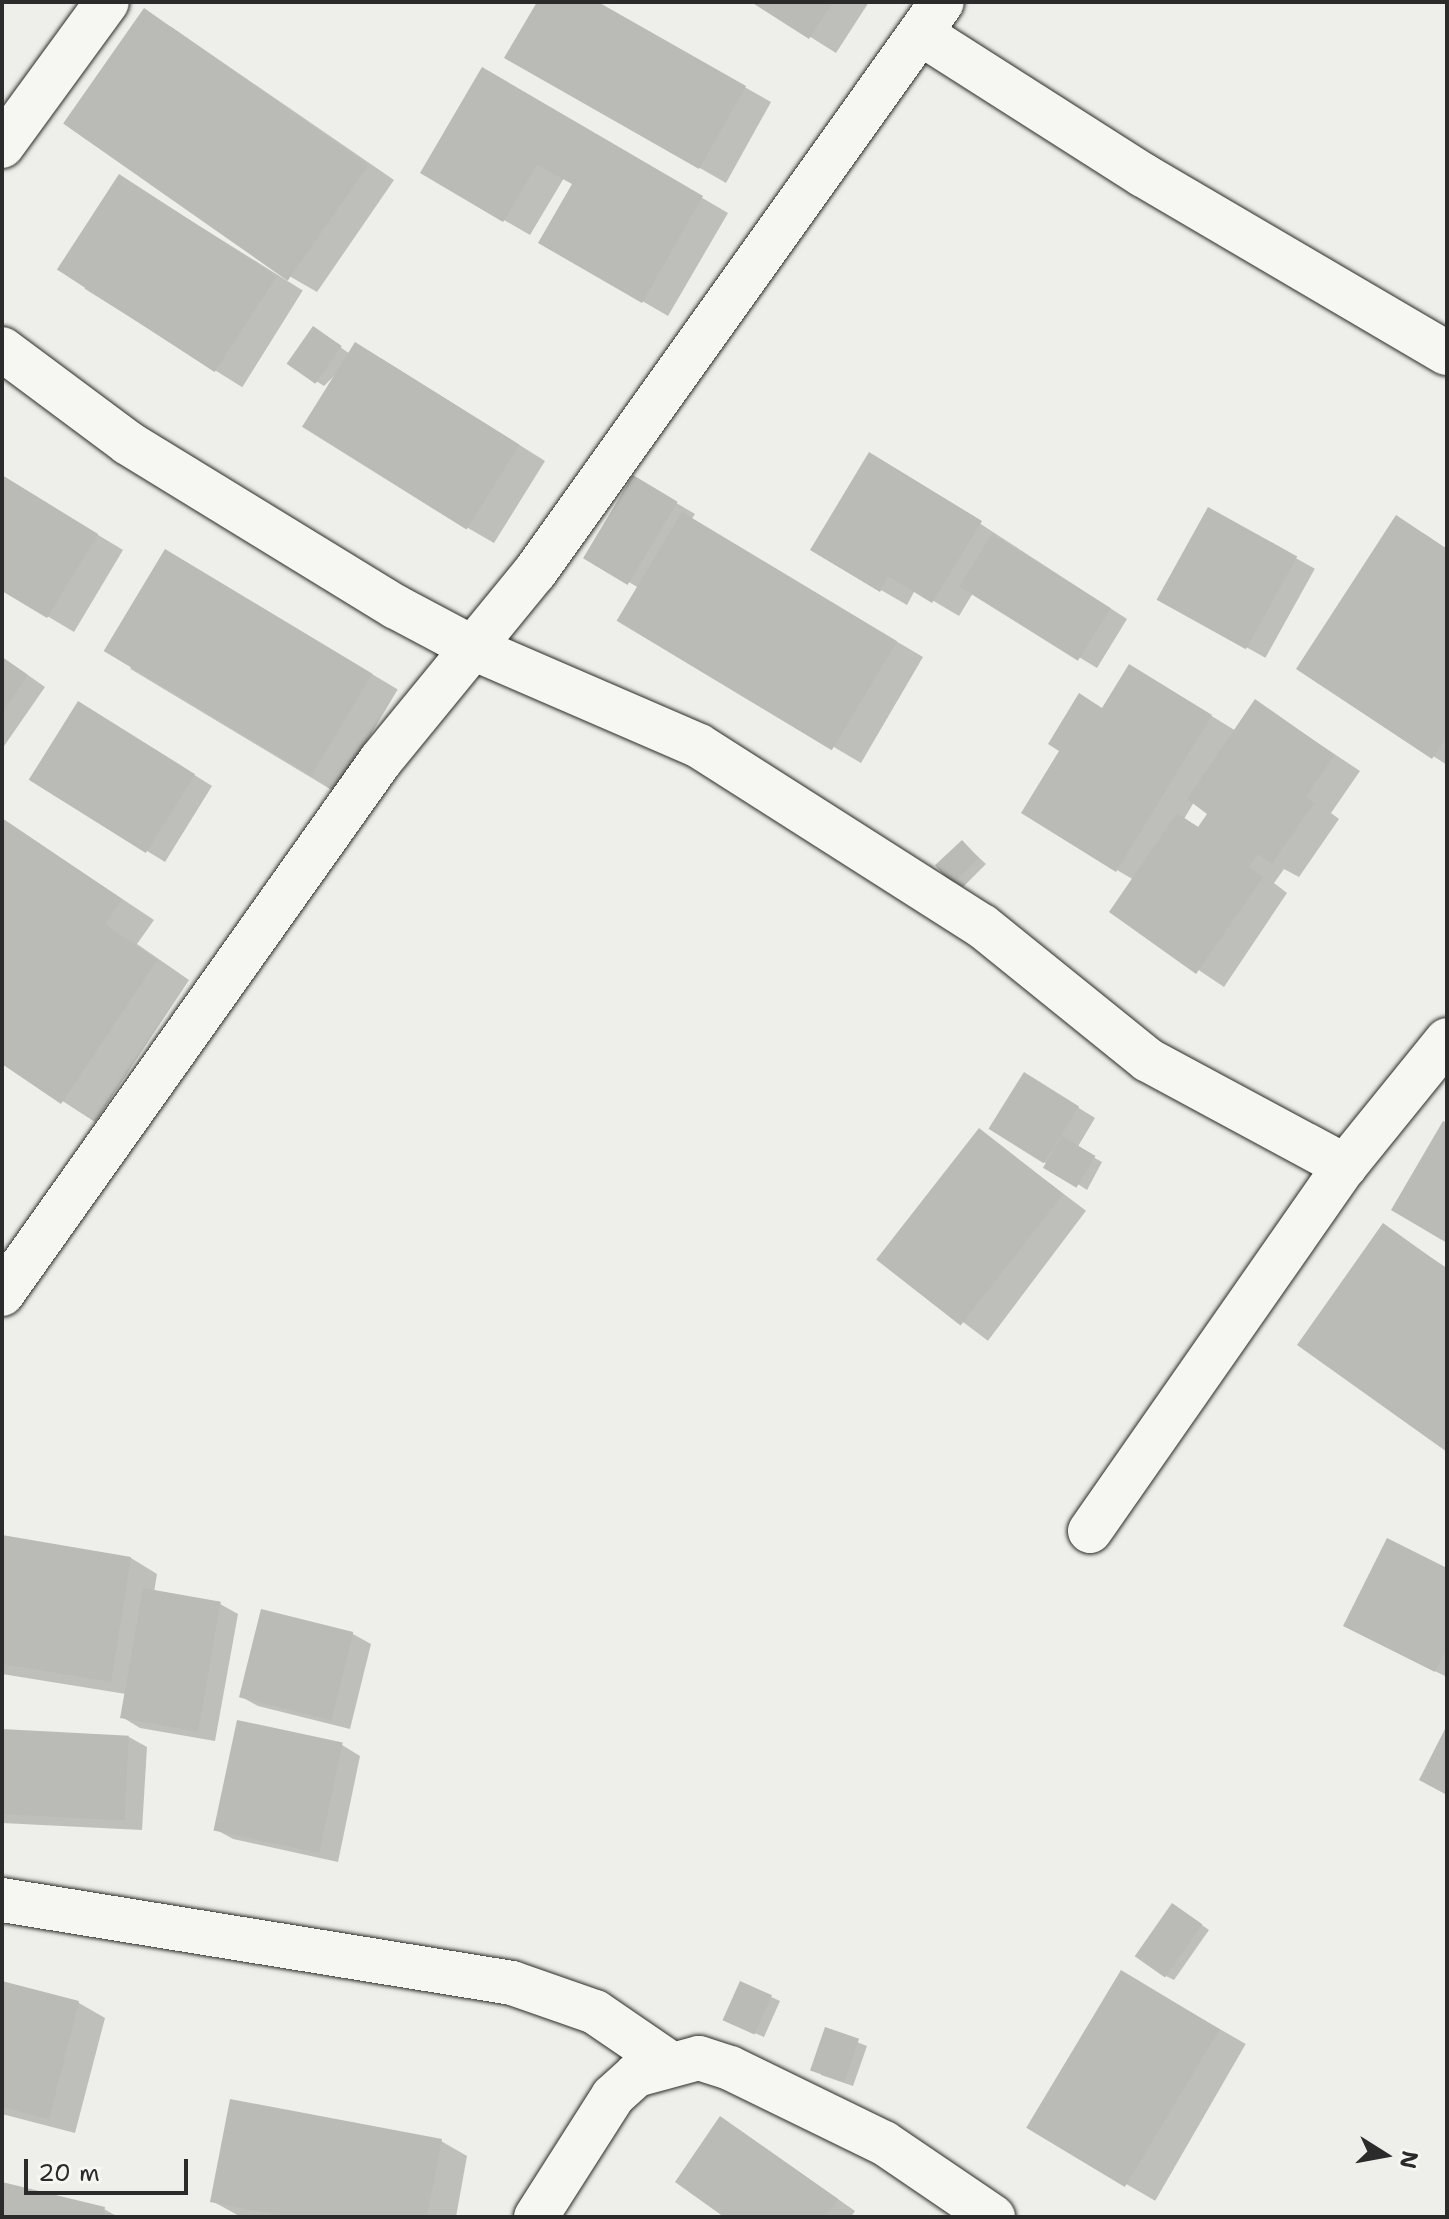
<!DOCTYPE html>
<html>
<head>
<meta charset="utf-8">
<style>
  body { margin:0 }
  #map { position:relative; width:1449px; height:2219px; overflow:hidden; background:#eeeeea; font-family:"Shantell Sans",sans-serif }
  div>[style] { position:absolute }
  .shadow>* { inset:0; background:#0003; transform-origin:0 0 }
  .building>* { inset:0; background:#babab7; transform-origin:0 0 }
  .roads { filter:drop-shadow(0 0 2px #2b2b2b) drop-shadow(0 0 2px #2b2b2b) }
  .street>* { height:44px; margin:-22px; padding:0 22px; transform-origin:22px; border-radius:22px; background:#f6f6f2 }
  span { translate:-50% -50%; white-space:nowrap; text-align:center; line-height:1.15; -webkit-text-stroke:6px #f6f6f2; paint-order:stroke }
  .frame { position:absolute; inset:0; border:4px solid #2b2b2b; pointer-events:none }
  .north { position:absolute; left:1345px; top:2115px; width:80px; height:80px; -webkit-text-stroke:6px #f6f6f2; paint-order:stroke; rotate:101deg; font-size:22px; font-weight:700; line-height:32px; text-align:center; color:#2b2b2b }
  .north::after { content:''; display:block; margin:auto; width:28px; height:36px; background:#2b2b2b; clip-path:polygon(50% 0,100% 100%,50% 72%,0 100%) }
  .scale { position:absolute; left:24px; top:2159px; width:164px; height:36px; box-sizing:border-box; border:4px solid #2b2b2b; border-top:0; padding-left:10px; font-size:24px; line-height:28px; white-space:nowrap; color:#2b2b2b; -webkit-text-stroke:6px #f6f6f2; paint-order:stroke }
</style>
</head>
<body>
<div id="map">
  <div class="shadow">
    <i style="clip-path:polygon(539px 2px,594px 2px,771px 102px,726px 183px,507px 57px)"></i>
    <i style="clip-path:polygon(755px 2px,869px 2px,836px 53px)"></i>
    <i style="clip-path:polygon(170px 26px,394px 180px,317px 292px,291px 277px)"></i>
    <i style="clip-path:polygon(483px 70px,728px 213px,668px 316px,541px 242px,574px 184px,564px 178px,530px 235px,422px 173px)"></i>
    <i style="left:145px;top:192px;width:186px;height:114px;rotate:32deg"></i>
    <i style="clip-path:polygon(322px 334px,350px 354px,382px 359px,545px 461px,494px 543px,468px 528px,341px 369px,324px 386px,316px 381px)"></i>
    <i style="clip-path:polygon(896px 469px,1127px 619px,1097px 668px,973px 593px,959px 616px,915px 590px,907px 605px,881px 590px)"></i>
    <i style="clip-path:polygon(2px 477px,123px 550px,74px 632px,2px 589px)"></i>
    <i style="clip-path:polygon(634px 478px,695px 514px,691px 520px,923px 657px,861px 763px,620px 621px,639px 588px,588px 558px)"></i>
    <i style="left:1209px;top:510px;width:121px;height:102px;rotate:29deg"></i>
    <i style="clip-path:polygon(1423px 533px,1447px 549px,1447px 765px,1299px 669px)"></i>
    <i style="left:192px;top:566px;width:240px;height:120px;rotate:31deg"></i>
    <i style="clip-path:polygon(2px 657px,45px 687px,2px 749px)"></i>
    <i style="clip-path:polygon(evenodd,1155px 681px,1236px 731px,1256px 702px,1360px 771px,1331px 813px,1339px 819px,1299px 877px,1284px 869px,1274px 883px,1287px 893px,1224px 987px,1112px 912px,1134px 880px,1117px 870px,1104px 709px,1155px 681px,1194px 802px,1210px 814px,1200px 828px,1184px 819px,1194px 802px)"></i>
    <i style="clip-path:polygon(97px 714px,212px 786px,165px 862px,32px 780px)"></i>
    <i style="clip-path:polygon(2px 819px,154px 920px,137px 944px,189px 980px,95px 1122px,2px 1062px)"></i>
    <i style="clip-path:polygon(962px 842px,986px 864px,963px 887px,954px 882px)"></i>
    <i style="clip-path:polygon(1042px 1085px,1095px 1118px,1077px 1148px,1102px 1162px,1087px 1190px,992px 1128px)"></i>
    <i style="left:979px;top:1130px;width:134px;height:163px;rotate:37deg"></i>
    <i style="clip-path:polygon(1383px 1226px,1447px 1268px,1447px 1449px)"></i>
    <i style="clip-path:polygon(2px 1537px,131px 1558px,157px 1574px,154px 1592px,220px 1604px,238px 1614px,215px 1741px,140px 1728px,122px 1717px,126px 1694px,2px 1674px)"></i>
    <i style="clip-path:polygon(1447px 1570px,1447px 1677px,1364px 1636px)"></i>
    <i style="clip-path:polygon(262px 1611px,353px 1634px,371px 1644px,350px 1729px,258px 1706px,240px 1696px)"></i>
    <i style="clip-path:polygon(2px 1731px,129px 1737px,147px 1747px,142px 1830px,2px 1823px)"></i>
    <i style="clip-path:polygon(342px 1745px,360px 1756px,338px 1862px,233px 1839px,215px 1829px)"></i>
    <i style="clip-path:polygon(1181px 1910px,1209px 1930px,1174px 1980px,1166px 1976px)"></i>
    <i style="left:1121px;top:1972px;width:144px;height:181px;rotate:30deg"></i>
    <i style="clip-path:polygon(2px 1983px,79px 2003px,105px 2018px,75px 2133px,2px 2114px)"></i>
    <i style="clip-path:polygon(741px 1983px,780px 2001px,764px 2037px,734px 2024px)"></i>
    <i style="clip-path:polygon(827px 2030px,867px 2046px,853px 2086px,821px 2075px)"></i>
    <i style="clip-path:polygon(738px 2129px,855px 2211px,851px 2217px,728px 2217px)"></i>
    <i style="clip-path:polygon(441px 2141px,467px 2156px,456px 2217px,241px 2217px,212px 2201px)"></i>
    <i style="clip-path:polygon(2px 2185px,104px 2209px,118px 2217px,2px 2217px)"></i>
  </div>
  <div class="building">
    <i style="clip-path:polygon(537px 2px,598px 2px,746px 86px,699px 169px,504px 58px)"></i>
    <i style="clip-path:polygon(751px 2px,833px 2px,809px 39px)"></i>
    <i style="left:144px;top:8px;width:274px;height:141px;rotate:35deg"></i>
    <i style="clip-path:polygon(482px 67px,703px 196px,642px 303px,538px 243px,572px 184px,537px 165px,503px 222px,420px 173px)"></i>
    <i style="left:119px;top:174px;width:188px;height:114px;rotate:33deg"></i>
    <i style="left:313px;top:326px;width:35px;height:46px;rotate:35deg"></i>
    <i style="left:355px;top:342px;width:194px;height:100px;rotate:32deg"></i>
    <i style="clip-path:polygon(869px 452px,982px 521px,932px 603px,888px 576px,880px 592px,810px 550px)"></i>
    <i style="clip-path:polygon(2px 475px,98px 534px,47px 618px,2px 591px)"></i>
    <i style="left:633px;top:475px;width:52px;height:97px;rotate:31deg"></i>
    <i style="left:1208px;top:507px;width:102px;height:106px;rotate:29deg"></i>
    <i style="left:682px;top:512px;width:251px;height:127px;rotate:31deg"></i>
    <i style="clip-path:polygon(1396px 515px,1447px 549px,1447px 736px,1432px 759px,1296px 669px)"></i>
    <i style="left:992px;top:534px;width:140px;height:62px;rotate:32deg"></i>
    <i style="left:165px;top:549px;width:242px;height:119px;rotate:31deg"></i>
    <i style="clip-path:polygon(2px 657px,28px 675px,2px 713px)"></i>
    <i style="clip-path:polygon(1129px 664px,1212px 715px,1116px 872px,1021px 813px,1059px 751px,1048px 744px,1079px 693px,1102px 708px)"></i>
    <i style="clip-path:polygon(1255px 699px,1335px 755px,1306px 796px,1314px 803px,1272px 864px,1258px 854px,1249px 867px,1263px 877px,1196px 974px,1109px 912px,1177px 813px,1198px 827px,1207px 814px,1187px 799px)"></i>
    <i style="left:78px;top:701px;width:138px;height:93px;rotate:32deg"></i>
    <i style="clip-path:polygon(2px 818px,122px 899px,105px 924px,157px 960px,61px 1104px,2px 1064px)"></i>
    <i style="left:962px;top:840px;width:25px;height:37px;rotate:47deg"></i>
    <i style="left:1024px;top:1072px;width:65px;height:67px;rotate:32deg"></i>
    <i style="clip-path:polygon(1443px 1121px,1447px 1123px,1447px 1243px,1391px 1210px)"></i>
    <i style="left:979px;top:1128px;width:107px;height:167px;rotate:38deg"></i>
    <i style="left:1062px;top:1136px;width:39px;height:37px;rotate:31deg"></i>
    <i style="clip-path:polygon(1383px 1223px,1447px 1269px,1447px 1452px,1297px 1345px)"></i>
    <i style="clip-path:polygon(2px 1535px,131px 1557px,111px 1682px,2px 1664px)"></i>
    <i style="clip-path:polygon(1387px 1538px,1447px 1568px,1447px 1648px,1435px 1672px,1343px 1626px)"></i>
    <i style="left:143px;top:1588px;width:79px;height:132px;rotate:10deg"></i>
    <i style="left:261px;top:1609px;width:95px;height:91px;rotate:14deg"></i>
    <i style="left:237px;top:1720px;width:108px;height:113px;rotate:12deg"></i>
    <i style="clip-path:polygon(1447px 1725px,1447px 1795px,1419px 1780px)"></i>
    <i style="left:2px;top:1729px;width:127px;height:85px;rotate:3deg"></i>
    <i style="left:1172px;top:1903px;width:37px;height:65px;rotate:35deg"></i>
    <i style="left:1121px;top:1970px;width:115px;height:184px;rotate:31deg"></i>
    <i style="clip-path:polygon(2px 1981px,79px 2001px,49px 2119px,2px 2107px)"></i>
    <i style="left:740px;top:1981px;width:35px;height:43px;rotate:24deg"></i>
    <i style="left:825px;top:2027px;width:36px;height:46px;rotate:19deg"></i>
    <i style="clip-path:polygon(230px 2099px,442px 2139px,427px 2217px,289px 2217px,210px 2202px)"></i>
    <i style="clip-path:polygon(720px 2116px,838px 2199px,826px 2217px,724px 2217px,675px 2182px)"></i>
    <i style="clip-path:polygon(2px 2182px,105px 2207px,103px 2217px,2px 2217px)"></i>
  </div>
  <div class="roads">
    <div class="street">
      <i style="left:923px;top:35px;width:261px;rotate:32.5deg"></i>
      <i style="left:1143px;top:175px;width:352px;rotate:30.4deg"></i>
      <i style="left:2px;top:146px;width:178px;rotate:-53.9deg"></i>
      <i style="left:2px;top:349px;width:157px;rotate:36.7deg"></i>
      <i style="left:128px;top:443px;width:314px;rotate:31.5deg"></i>
      <i style="left:396px;top:607px;width:87px;rotate:28deg"></i>
      <i style="left:473px;top:648px;width:246px;rotate:23.4deg"></i>
      <i style="left:699px;top:746px;width:335px;rotate:32.5deg"></i>
      <i style="left:982px;top:926px;width:213px;rotate:38.9deg"></i>
      <i style="left:1148px;top:1060px;width:224px;rotate:28.3deg"></i>
      <i style="left:2px;top:1294px;width:655px;rotate:-54.64deg"></i>
      <i style="left:381px;top:760px;width:243px;rotate:-50.7deg"></i>
      <i style="left:535px;top:572px;width:700px;rotate:-54.47deg"></i>
      <i style="left:1090px;top:1531px;width:445px;rotate:-55.1deg"></i>
      <i style="left:1345px;top:1166px;width:162px;rotate:-51deg"></i>
      <i style="left:2px;top:1900px;width:517px;rotate:9.24deg"></i>
      <i style="left:512px;top:1983px;width:88px;rotate:19.3deg"></i>
      <i style="left:595px;top:2012px;width:88px;rotate:34.4deg"></i>
      <i style="left:536px;top:2217px;width:143px;rotate:-57.5deg"></i>
      <i style="left:613px;top:2096px;width:31px;rotate:-42deg"></i>
      <i style="left:636px;top:2075px;width:65px;rotate:-15.1deg"></i>
      <i style="left:699px;top:2058px;width:33px;rotate:18deg"></i>
      <i style="left:730px;top:2068px;width:171px;rotate:26deg"></i>
      <i style="left:884px;top:2143px;width:132px;rotate:34.2deg"></i>
    </div>
  </div>
  <div class="frame"></div>
  <div class="north">N</div>
  <div class="scale">20 m</div>
</div>
</body>
</html>
